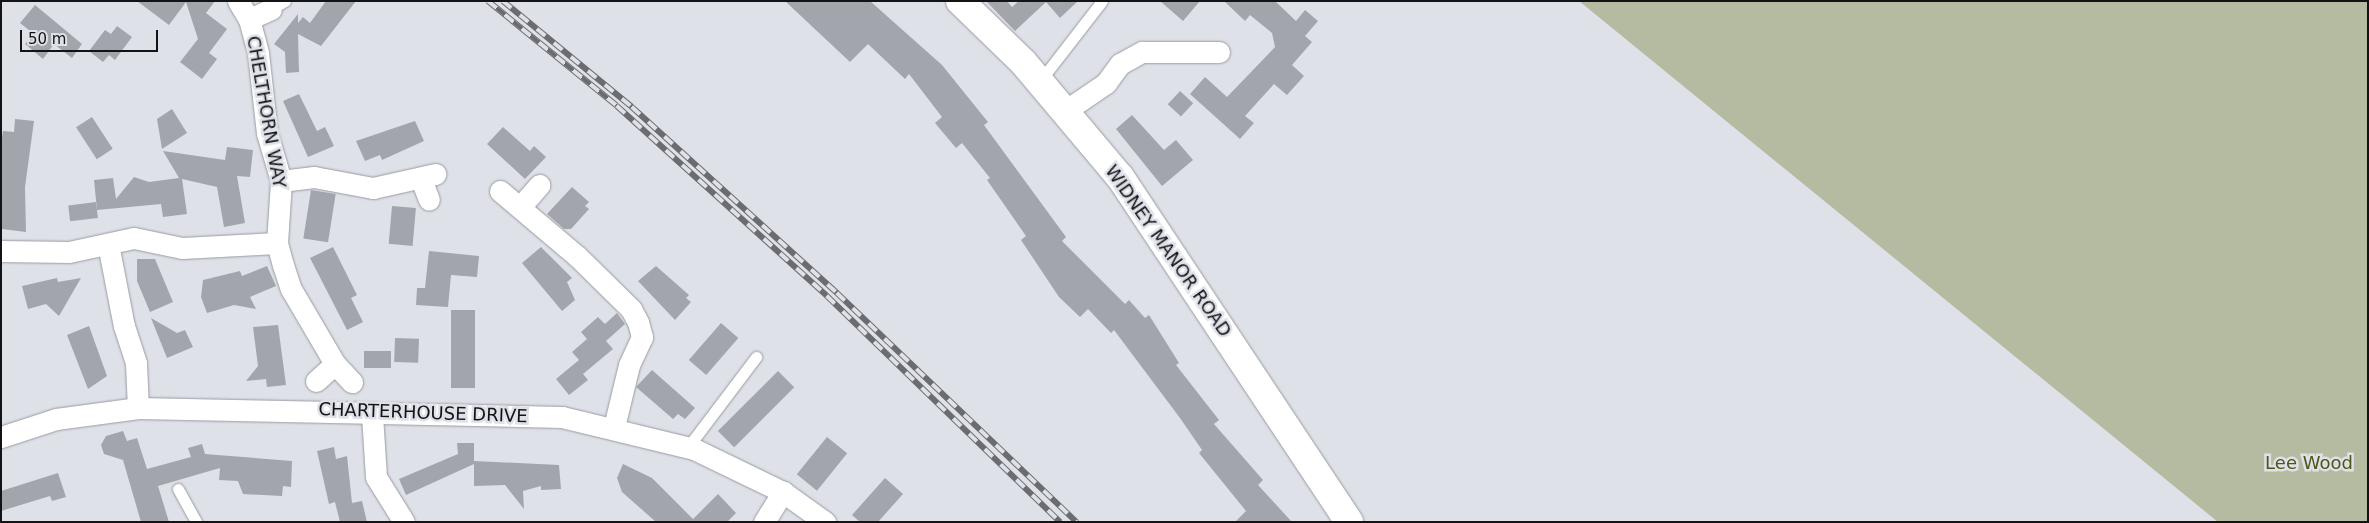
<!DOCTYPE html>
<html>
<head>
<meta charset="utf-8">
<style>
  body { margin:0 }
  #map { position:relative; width:2369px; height:523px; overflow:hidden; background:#dfe1e9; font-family:"DejaVu Sans",sans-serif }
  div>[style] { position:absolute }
  .green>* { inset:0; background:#b5bba1 }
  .building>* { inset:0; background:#a3a5ad; transform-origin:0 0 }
  .roads { filter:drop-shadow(0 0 1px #999ba2) drop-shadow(0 0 1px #999ba2) }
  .service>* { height:11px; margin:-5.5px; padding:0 5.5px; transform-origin:5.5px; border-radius:5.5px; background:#fff }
  .minor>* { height:21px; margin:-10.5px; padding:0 10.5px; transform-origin:10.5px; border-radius:10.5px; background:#fff }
  .tertiary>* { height:28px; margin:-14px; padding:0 14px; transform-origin:14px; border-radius:14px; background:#fff }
  .rail>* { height:5.5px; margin-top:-2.75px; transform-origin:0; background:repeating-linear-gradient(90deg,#dfe1e9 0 11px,#6b6c71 0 22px); box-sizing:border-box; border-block:1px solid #6b6c71 }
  span { translate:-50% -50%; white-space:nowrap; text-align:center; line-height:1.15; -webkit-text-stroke:5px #dfe1e9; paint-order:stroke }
  .street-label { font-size:18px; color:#131316 }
  .park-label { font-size:18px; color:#4d5615 }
  .frame { position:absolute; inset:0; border:2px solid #131316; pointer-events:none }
  .scale { position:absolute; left:20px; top:30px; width:138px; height:22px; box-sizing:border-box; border:2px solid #131316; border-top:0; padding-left:6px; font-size:15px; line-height:18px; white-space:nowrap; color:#131316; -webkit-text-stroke:4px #dfe1e9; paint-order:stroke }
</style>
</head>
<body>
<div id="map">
  <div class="green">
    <i style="clip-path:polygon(1579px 1px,2368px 1px,2368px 522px,2218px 522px)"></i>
  </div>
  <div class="building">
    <i style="clip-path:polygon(137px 1px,215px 1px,206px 13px,227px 29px,209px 53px,217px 59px,202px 79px,180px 62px,198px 39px,186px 2px,169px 25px)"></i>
    <i style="clip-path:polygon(326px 1px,356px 1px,321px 46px,298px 34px,299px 72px,286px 73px,285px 52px,274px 44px,298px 14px,298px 23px,303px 17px,310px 23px)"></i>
    <i style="clip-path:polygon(785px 1px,870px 1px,942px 65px,988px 122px,984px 125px,1066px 237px,1062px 241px,1125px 304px,1129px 300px,1145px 318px,1149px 315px,1179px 363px,1176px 365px,1219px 420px,1214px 424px,1263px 480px,1258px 485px,1292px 522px,1235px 522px,1246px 511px,1199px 453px,1202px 450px,1180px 418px,1114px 330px,1111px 333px,1088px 309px,1080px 317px,1059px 297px,1021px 240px,1026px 236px,987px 180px,990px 178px,962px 143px,956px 148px,935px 123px,942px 117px,909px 74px,905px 79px,868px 44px,850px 62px)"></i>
    <i style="clip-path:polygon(986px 1px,1007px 1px,1012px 7px,1019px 1px,1078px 1px,1060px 18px,1046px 2px,1015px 31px)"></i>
    <i style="clip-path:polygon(1160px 1px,1200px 1px,1183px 21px)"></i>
    <i style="clip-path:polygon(1224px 1px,1275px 1px,1296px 21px,1305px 10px,1318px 21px,1305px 36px,1312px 42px,1292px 65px,1304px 76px,1287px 95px,1274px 84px,1245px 116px,1254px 123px,1240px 139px,1190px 94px,1205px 77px,1227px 97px,1275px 47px,1272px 33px,1250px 15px,1245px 21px)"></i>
    <i style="clip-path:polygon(35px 5px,82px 44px,72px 58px,54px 44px,43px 59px,25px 44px,34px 34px,20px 23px)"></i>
    <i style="clip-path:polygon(117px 26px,132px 37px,115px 60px,109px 55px,103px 62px,89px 51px,105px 30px,111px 34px)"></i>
    <i style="left:1180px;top:91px;width:18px;height:18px;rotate:43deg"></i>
    <i style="clip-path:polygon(299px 94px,317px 131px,325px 127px,334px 146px,308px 157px,283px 101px)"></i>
    <i style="clip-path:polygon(172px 109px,187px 133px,162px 149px,157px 119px)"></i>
    <i style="clip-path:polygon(1132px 115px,1164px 150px,1176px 140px,1193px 160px,1162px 186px,1116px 129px)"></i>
    <i style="left:92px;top:117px;width:38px;height:19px;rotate:57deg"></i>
    <i style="clip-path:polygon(15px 119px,34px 121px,25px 187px,26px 232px,2px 229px,1px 145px,3px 131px,14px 132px)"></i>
    <i style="clip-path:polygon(415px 121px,424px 141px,382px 160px,380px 155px,365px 161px,356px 141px)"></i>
    <i style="clip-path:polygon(503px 127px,530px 151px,534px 146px,546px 157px,525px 179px,487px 144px)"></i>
    <i style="clip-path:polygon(227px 147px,253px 150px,250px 177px,237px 176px,245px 223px,224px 227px,217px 187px,182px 179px,187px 214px,163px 217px,161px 204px,97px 210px,94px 180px,113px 178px,116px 199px,134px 177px,149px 182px,179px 178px,163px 151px,225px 160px)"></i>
    <i style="clip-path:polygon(572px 187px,589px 202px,585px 206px,589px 209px,571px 229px,564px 229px,547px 214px)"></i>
    <i style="left:311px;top:190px;width:25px;height:49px;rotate:9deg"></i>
    <i style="left:96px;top:202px;width:16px;height:28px;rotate:83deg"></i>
    <i style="left:392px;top:206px;width:24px;height:38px;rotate:5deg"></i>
    <i style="clip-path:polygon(333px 247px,357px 295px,351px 298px,363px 322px,347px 330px,310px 258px)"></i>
    <i style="clip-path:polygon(541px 247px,572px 278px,567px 282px,575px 300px,562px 311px,522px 263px)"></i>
    <i style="clip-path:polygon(429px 251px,479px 256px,477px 277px,451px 275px,448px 307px,416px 305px,417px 288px,425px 288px)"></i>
    <i style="clip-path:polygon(137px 259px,155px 259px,173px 302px,150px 312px,137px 281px)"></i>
    <i style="clip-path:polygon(267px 266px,276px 286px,250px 297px,256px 309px,234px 305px,207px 313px,201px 297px,203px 280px,240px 271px,242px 276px)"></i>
    <i style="clip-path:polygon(656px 266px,689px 295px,686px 298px,691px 302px,675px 320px,638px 281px)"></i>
    <i style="clip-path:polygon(57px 278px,58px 282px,81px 278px,59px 316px,46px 304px,28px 309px,22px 286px)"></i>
    <i style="left:451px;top:310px;width:24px;height:78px"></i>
    <i style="clip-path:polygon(617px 313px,625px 324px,606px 341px,613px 349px,583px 374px,588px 380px,569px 395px,556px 379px,579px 360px,572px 352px,587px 339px,581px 332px,598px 317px,605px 324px)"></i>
    <i style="clip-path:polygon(151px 318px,177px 333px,185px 330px,193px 347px,167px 358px)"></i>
    <i style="left:721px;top:323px;width:23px;height:49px;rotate:41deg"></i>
    <i style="clip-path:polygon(278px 325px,286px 385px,267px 387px,266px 379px,246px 381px,258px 366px,253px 327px)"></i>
    <i style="clip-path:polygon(89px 326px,107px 376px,88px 389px,67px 335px)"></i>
    <i style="left:395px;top:338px;width:24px;height:24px;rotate:2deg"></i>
    <i style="left:364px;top:351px;width:27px;height:17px"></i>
    <i style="clip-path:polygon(652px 370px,695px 408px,685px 419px,678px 414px,673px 419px,636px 387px)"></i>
    <i style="left:778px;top:371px;width:23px;height:85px;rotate:45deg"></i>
    <i style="clip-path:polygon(123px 431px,127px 441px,137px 438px,147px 469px,191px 457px,188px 448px,202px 444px,205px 454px,292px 461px,291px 487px,283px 486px,282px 496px,243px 494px,238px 481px,219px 480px,220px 468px,158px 486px,169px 522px,141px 522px,123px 460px,104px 454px,101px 445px,106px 436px)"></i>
    <i style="left:827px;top:437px;width:26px;height:48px;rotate:39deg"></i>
    <i style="clip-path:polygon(457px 443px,474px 443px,474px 461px,559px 465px,561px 489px,541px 490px,541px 486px,523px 491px,524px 509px,505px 485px,474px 486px,474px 464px,406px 495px,399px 479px,458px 454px)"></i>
    <i style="clip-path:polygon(334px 447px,336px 459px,347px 456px,352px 503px,362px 501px,367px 522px,340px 522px,335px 502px,329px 504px,317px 451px)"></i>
    <i style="clip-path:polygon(623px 464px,652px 478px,693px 519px,718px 494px,736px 513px,727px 522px,656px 522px,622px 492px,617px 478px)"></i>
    <i style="clip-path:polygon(58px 473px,66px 497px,52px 501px,50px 496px,1px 511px,1px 491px)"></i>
    <i style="clip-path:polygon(885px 478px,903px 494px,878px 522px,860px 522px,852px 515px)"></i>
  </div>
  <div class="roads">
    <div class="service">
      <i style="left:271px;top:9px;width:16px;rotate:-30deg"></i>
      <i style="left:1040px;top:81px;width:101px;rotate:-52.2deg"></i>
      <i style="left:688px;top:447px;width:113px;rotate:-52.9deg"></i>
      <i style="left:178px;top:489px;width:38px;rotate:61deg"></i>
    </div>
    <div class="minor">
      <i style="left:238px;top:1px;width:21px;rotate:59deg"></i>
      <i style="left:249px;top:19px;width:35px;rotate:75deg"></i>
      <i style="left:258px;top:53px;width:81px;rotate:83.6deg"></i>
      <i style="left:267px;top:133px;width:50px;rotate:73.7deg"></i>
      <i style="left:281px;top:181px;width:62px;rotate:93.7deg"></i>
      <i style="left:277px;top:243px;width:23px;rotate:75deg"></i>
      <i style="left:283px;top:265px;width:25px;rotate:72deg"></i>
      <i style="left:291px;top:289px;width:87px;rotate:59.6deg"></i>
      <i style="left:335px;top:364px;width:25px;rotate:47deg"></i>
      <i style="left:249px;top:19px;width:24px;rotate:-24deg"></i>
      <i style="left:1065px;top:111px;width:50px;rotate:-34.3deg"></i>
      <i style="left:1106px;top:83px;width:24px;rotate:-54deg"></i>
      <i style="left:1120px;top:64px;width:25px;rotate:-29deg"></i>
      <i style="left:1142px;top:52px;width:77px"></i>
      <i style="left:421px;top:179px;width:22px;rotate:69deg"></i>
      <i style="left:281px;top:181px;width:33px;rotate:-7deg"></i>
      <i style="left:314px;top:177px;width:60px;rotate:10.6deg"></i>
      <i style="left:373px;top:188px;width:64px;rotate:-12.7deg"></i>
      <i style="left:500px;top:191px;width:101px;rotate:40.2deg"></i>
      <i style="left:577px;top:256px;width:76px;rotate:44.5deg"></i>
      <i style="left:631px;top:309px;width:15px;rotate:62deg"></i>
      <i style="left:638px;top:322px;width:16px;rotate:75deg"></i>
      <i style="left:642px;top:337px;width:31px;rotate:115deg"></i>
      <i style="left:629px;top:365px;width:64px;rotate:103.6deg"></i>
      <i style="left:521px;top:206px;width:28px;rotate:-49deg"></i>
      <i style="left:108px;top:244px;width:84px;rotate:79deg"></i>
      <i style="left:124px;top:326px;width:39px;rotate:72deg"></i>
      <i style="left:136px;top:363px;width:45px;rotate:87.5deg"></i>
      <i style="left:1px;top:251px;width:68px;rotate:0.8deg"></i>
      <i style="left:69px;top:252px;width:66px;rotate:-12.2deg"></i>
      <i style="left:134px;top:238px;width:49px;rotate:11.8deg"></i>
      <i style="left:182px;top:248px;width:95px;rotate:-3deg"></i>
      <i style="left:316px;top:381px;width:25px;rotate:-42deg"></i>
      <i style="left:372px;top:415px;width:62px;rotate:86.3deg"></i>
      <i style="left:376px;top:477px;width:53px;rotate:58.1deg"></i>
      <i style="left:1px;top:437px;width:58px;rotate:-18.1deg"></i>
      <i style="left:56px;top:419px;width:83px;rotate:-7.6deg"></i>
      <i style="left:138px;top:408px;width:424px;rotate:1.2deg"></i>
      <i style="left:562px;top:417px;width:136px;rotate:13.6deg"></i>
      <i style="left:694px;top:449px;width:99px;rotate:25.8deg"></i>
      <i style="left:783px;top:492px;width:52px;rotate:35.5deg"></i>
      <i style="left:764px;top:522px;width:36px;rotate:-58deg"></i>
    </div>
    <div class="tertiary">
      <i style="left:960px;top:1px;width:88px;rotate:44.1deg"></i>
      <i style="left:1023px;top:62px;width:150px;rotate:49.9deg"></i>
      <i style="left:1120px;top:177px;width:414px;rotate:56.4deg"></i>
    </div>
  </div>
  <div class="rail">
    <i style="left:488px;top:1px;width:166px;rotate:39.1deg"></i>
    <i style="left:617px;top:106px;width:283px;rotate:42.1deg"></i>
    <i style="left:827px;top:296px;width:325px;rotate:44.1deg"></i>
    <i style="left:503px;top:1px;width:167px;rotate:39.4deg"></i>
    <i style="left:632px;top:107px;width:277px;rotate:42.2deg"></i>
    <i style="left:837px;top:293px;width:332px;rotate:43.7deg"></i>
  </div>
  <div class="street-label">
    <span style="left:266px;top:112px;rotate:80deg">CHELTHORN WAY</span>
    <span style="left:1168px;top:251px;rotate:55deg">WIDNEY MANOR ROAD</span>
    <span style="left:423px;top:413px;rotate:2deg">CHARTERHOUSE DRIVE</span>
  </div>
  <div class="park-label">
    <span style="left:2309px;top:463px">Lee Wood</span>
  </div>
  <div class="frame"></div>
  <div class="scale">50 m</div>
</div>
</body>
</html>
